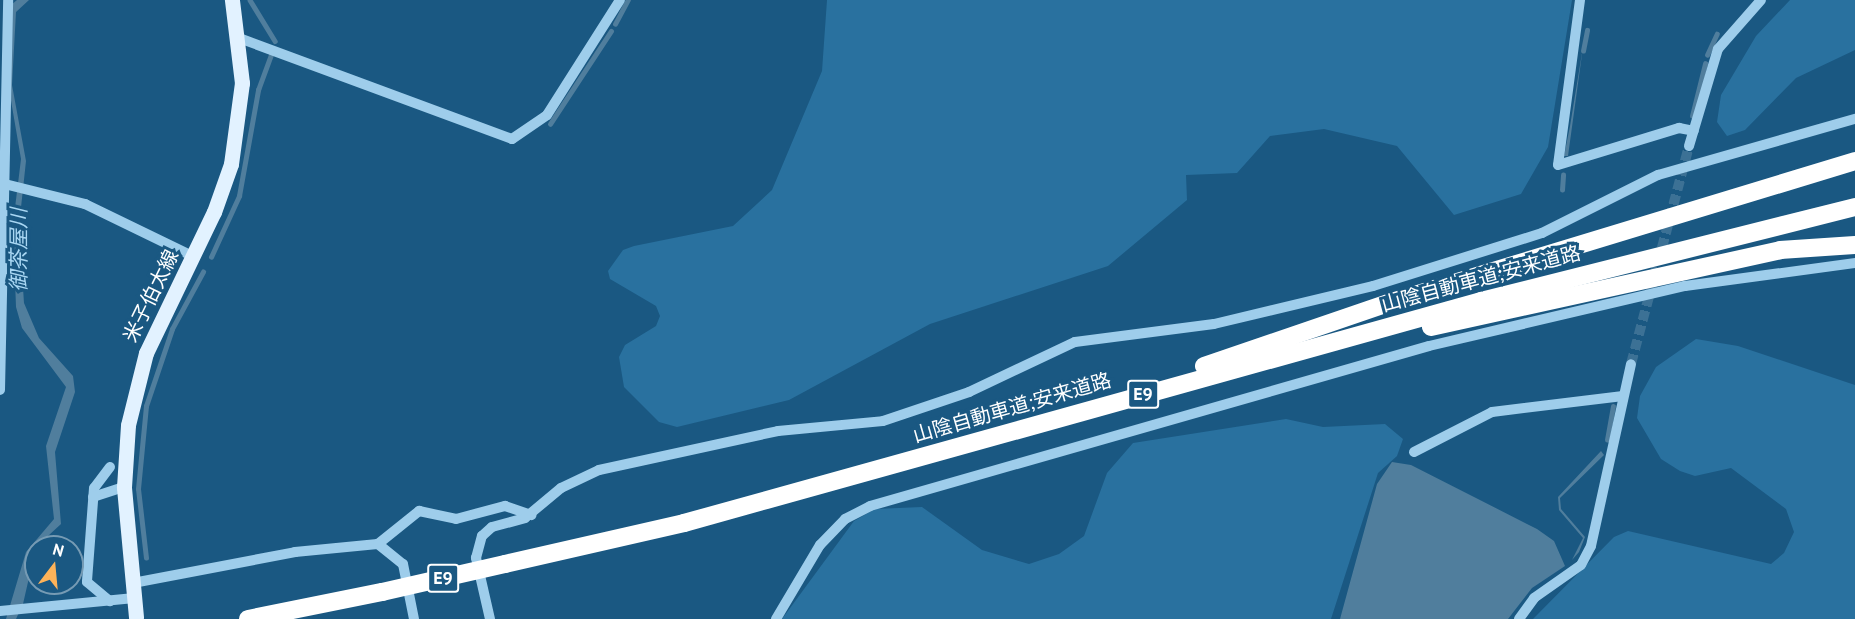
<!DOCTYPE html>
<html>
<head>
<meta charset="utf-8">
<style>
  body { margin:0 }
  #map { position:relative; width:1855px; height:619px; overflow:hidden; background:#1a5882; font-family:"PT Sans","Noto Sans JP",sans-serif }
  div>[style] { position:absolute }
  .green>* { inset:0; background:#29719f }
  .water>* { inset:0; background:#507e9d }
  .stream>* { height:4.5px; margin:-2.25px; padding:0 2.25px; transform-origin:2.25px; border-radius:2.25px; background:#507e9d }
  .minor-tunnel>* { height:10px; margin-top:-5px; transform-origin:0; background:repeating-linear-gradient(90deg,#3c7195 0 10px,transparent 0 15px) }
  .minor>* { height:10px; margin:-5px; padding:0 5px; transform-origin:5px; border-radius:5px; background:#9ecdeb }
  .major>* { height:15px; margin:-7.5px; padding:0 7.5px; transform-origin:7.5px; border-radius:7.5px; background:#e2f2ff }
  .highway>* { height:18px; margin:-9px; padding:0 9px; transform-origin:9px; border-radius:9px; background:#fff }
  .highway-bridge>* { height:18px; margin:-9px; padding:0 9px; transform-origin:9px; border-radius:9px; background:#fff }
  span { translate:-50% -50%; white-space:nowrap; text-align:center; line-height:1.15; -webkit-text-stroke:6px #1a5882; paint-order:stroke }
  .shield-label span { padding:2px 4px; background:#1a5882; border:2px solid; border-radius:4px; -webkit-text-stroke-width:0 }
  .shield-label { font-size:18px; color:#fff; font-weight:700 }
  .street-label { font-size:20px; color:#fff }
  .water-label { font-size:21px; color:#a9d7f3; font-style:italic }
  .north { position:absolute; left:24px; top:535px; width:60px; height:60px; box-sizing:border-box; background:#1a5882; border:2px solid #769bb4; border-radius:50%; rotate:16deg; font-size:16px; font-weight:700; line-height:24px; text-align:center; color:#fff }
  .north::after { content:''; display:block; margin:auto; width:21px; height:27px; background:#fdb359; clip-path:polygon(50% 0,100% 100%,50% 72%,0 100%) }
</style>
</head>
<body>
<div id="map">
  <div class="green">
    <i style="clip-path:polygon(827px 0,1572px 0,1548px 147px,1521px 194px,1454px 215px,1397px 146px,1324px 129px,1270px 136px,1237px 173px,1186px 175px,1187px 200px,1108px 266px,930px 324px,789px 400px,677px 427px,659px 422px,624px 387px,619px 357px,625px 345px,656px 326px,660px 316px,656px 306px,610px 279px,608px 271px,623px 250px,634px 246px,733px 226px,772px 190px,822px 71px)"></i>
    <i style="clip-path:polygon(1790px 0,1855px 0,1855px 50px,1796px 78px,1745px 130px,1727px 136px,1717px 122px,1721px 95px,1756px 36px)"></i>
    <i style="clip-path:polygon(1696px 339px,1738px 346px,1855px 385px,1855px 619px,1533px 619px,1614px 537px,1628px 531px,1771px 564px,1784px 553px,1794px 532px,1786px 509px,1731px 468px,1695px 476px,1680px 471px,1661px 459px,1637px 418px,1640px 396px,1656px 367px)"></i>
    <i style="clip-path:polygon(1286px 419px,1323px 427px,1385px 424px,1403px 439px,1397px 456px,1378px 473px,1331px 619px,782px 619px,854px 521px,875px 509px,922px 507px,982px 550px,1029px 564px,1059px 554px,1084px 536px,1107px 473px,1133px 443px)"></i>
  </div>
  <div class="water">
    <i style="clip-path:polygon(17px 0,29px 0,16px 12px,12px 85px,26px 161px,19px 226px,24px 303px,39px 338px,73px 376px,75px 392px,55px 452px,61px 524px,36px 547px,23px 604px,16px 619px,6px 619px,26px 552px,54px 519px,46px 446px,66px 387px,22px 328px,16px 307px,13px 224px,21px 159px,9px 89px,11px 5px)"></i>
    <i style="clip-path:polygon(1583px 47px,1568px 156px,1564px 156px,1570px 126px)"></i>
    <i style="clip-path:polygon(1601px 451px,1604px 455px,1560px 498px,1561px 509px,1585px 537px,1579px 552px,1572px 560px,1583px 538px,1559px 510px,1558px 497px)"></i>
    <i style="clip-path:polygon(1392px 462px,1411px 465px,1537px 529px,1554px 541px,1565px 566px,1532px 588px,1508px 619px,1340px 619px,1377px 484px)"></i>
  </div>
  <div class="stream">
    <i style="left:250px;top:0;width:48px;rotate:58.6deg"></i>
    <i style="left:615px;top:24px;width:27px;rotate:-62deg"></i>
    <i style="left:1583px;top:51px;width:21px;rotate:-79deg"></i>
    <i style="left:1707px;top:55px;width:23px;rotate:-65deg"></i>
    <i style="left:1692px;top:116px;width:54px;rotate:-76deg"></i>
    <i style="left:550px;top:124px;width:111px;rotate:-56.7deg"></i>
    <i style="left:1562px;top:190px;width:15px;rotate:-86deg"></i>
    <i style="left:211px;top:257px;width:67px;rotate:-65.3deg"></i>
    <i style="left:239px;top:196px;width:108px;rotate:-79.8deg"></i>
    <i style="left:258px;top:90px;width:40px;rotate:-69.8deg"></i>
    <i style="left:1607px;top:440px;width:34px;rotate:-80deg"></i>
    <i style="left:146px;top:558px;width:69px;rotate:-96.6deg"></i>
    <i style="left:138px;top:489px;width:83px;rotate:-84.5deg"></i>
    <i style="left:146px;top:406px;width:81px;rotate:-71.3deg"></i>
    <i style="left:172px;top:329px;width:65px;rotate:-61.5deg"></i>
  </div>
  <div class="minor-tunnel">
    <i style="left:1631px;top:364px;width:226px;rotate:-75.1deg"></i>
  </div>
  <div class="minor">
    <i style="left:1580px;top:0;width:166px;rotate:97.6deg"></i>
    <i style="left:1558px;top:165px;width:127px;rotate:-17deg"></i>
    <i style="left:1679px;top:128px;width:15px;rotate:11deg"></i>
    <i style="left:239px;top:38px;width:291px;rotate:20.3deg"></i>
    <i style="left:512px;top:139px;width:42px;rotate:-34.4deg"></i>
    <i style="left:547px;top:115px;width:136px;rotate:-57.6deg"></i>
    <i style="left:1689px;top:146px;width:101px;rotate:-73.4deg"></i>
    <i style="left:1718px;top:49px;width:65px;rotate:-48.7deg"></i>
    <i style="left:1px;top:183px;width:87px;rotate:14deg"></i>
    <i style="left:85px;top:204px;width:121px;rotate:25.9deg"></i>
    <i style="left:0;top:390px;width:390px;rotate:-88.8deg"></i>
    <i style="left:1414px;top:452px;width:88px;rotate:-27.1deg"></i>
    <i style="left:1492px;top:412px;width:132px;rotate:-7deg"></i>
    <i style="left:110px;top:467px;width:26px;rotate:127deg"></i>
    <i style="left:94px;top:488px;width:94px;rotate:94.3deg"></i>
    <i style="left:87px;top:582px;width:30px;rotate:40deg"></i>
    <i style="left:93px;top:497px;width:33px;rotate:-18deg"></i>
    <i style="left:378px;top:544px;width:53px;rotate:-38.8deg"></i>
    <i style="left:419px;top:511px;width:38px;rotate:12deg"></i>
    <i style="left:456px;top:519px;width:51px;rotate:-14.9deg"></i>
    <i style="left:505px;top:506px;width:28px;rotate:19deg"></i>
    <i style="left:133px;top:583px;width:165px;rotate:-10.8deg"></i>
    <i style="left:295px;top:552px;width:83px;rotate:-5.5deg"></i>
    <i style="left:378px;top:544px;width:32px;rotate:39deg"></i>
    <i style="left:403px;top:564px;width:56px;rotate:78.7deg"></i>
    <i style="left:0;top:611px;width:135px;rotate:-5.5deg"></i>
    <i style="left:490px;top:619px;width:63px;rotate:-102.9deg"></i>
    <i style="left:476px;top:558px;width:23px;rotate:-75deg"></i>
    <i style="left:482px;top:536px;width:13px;rotate:-42deg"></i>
    <i style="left:492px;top:527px;width:34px;rotate:-15deg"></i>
    <i style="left:525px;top:518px;width:47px;rotate:-39.8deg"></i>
    <i style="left:561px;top:488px;width:42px;rotate:-25.3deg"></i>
    <i style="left:599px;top:470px;width:183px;rotate:-12.3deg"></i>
    <i style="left:778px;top:431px;width:105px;rotate:-5.4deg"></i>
    <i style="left:883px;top:421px;width:91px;rotate:-18.6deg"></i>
    <i style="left:969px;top:392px;width:117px;rotate:-25.3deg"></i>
    <i style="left:1075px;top:342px;width:140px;rotate:-7.4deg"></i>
    <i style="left:1214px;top:324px;width:163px;rotate:-13.4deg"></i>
    <i style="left:1373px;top:286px;width:177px;rotate:-17.4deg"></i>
    <i style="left:1542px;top:233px;width:130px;rotate:-26.6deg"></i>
    <i style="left:1658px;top:175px;width:205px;rotate:-15.9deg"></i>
    <i style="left:776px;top:619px;width:86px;rotate:-59.3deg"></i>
    <i style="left:820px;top:545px;width:36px;rotate:-46deg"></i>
    <i style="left:845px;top:519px;width:28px;rotate:-27deg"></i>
    <i style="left:870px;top:506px;width:581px;rotate:-15.97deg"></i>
    <i style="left:1429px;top:346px;width:263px;rotate:-13.2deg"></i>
    <i style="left:1685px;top:286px;width:172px;rotate:-7.7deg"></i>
    <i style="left:1519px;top:619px;width:26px;rotate:-54deg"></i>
    <i style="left:1534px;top:598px;width:57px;rotate:-35.1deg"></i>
    <i style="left:1581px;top:565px;width:21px;rotate:-62deg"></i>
    <i style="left:1591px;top:546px;width:186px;rotate:-77.6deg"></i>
  </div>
  <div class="major">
    <i style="left:136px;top:617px;width:131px;rotate:-95.3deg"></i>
    <i style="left:124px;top:487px;width:62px;rotate:-86.3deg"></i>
    <i style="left:128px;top:425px;width:74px;rotate:-76deg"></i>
    <i style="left:146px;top:353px;width:157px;rotate:-64.3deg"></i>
    <i style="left:214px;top:212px;width:51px;rotate:-70.5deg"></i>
    <i style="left:231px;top:164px;width:82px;rotate:-82.3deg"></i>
    <i style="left:242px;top:83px;width:84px;rotate:-96.9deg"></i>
  </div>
  <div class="highway">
    <i style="left:1431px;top:327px;width:357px;rotate:-12.4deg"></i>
    <i style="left:1780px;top:250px;width:75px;rotate:-3.8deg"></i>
    <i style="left:1204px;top:366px;width:194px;rotate:-18.9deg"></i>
    <i style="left:1388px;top:303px;width:488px;rotate:-16.9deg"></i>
    <i style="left:505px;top:564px;width:184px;rotate:-12.9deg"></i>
    <i style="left:684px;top:523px;width:827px;rotate:-15.56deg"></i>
    <i style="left:1481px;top:301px;width:386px;rotate:-14.1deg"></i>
    <i style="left:248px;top:619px;width:137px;rotate:-11.4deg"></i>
  </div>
  <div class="highway-bridge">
    <i style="left:382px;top:592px;width:126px;rotate:-12.8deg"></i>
  </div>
  <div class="shield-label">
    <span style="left:1143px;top:394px">E9</span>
    <span style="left:443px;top:578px">E9</span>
  </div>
  <div class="street-label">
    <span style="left:1481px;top:279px;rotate:-15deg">山陰自動車道;安来道路</span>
    <span style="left:151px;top:296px;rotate:-64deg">米子伯太線</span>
    <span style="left:1012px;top:408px;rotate:-16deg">山陰自動車道;安来道路</span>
  </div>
  <div class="water-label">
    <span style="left:19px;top:250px;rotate:-90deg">御茶屋川</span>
  </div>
  <div class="north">N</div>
</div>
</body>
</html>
